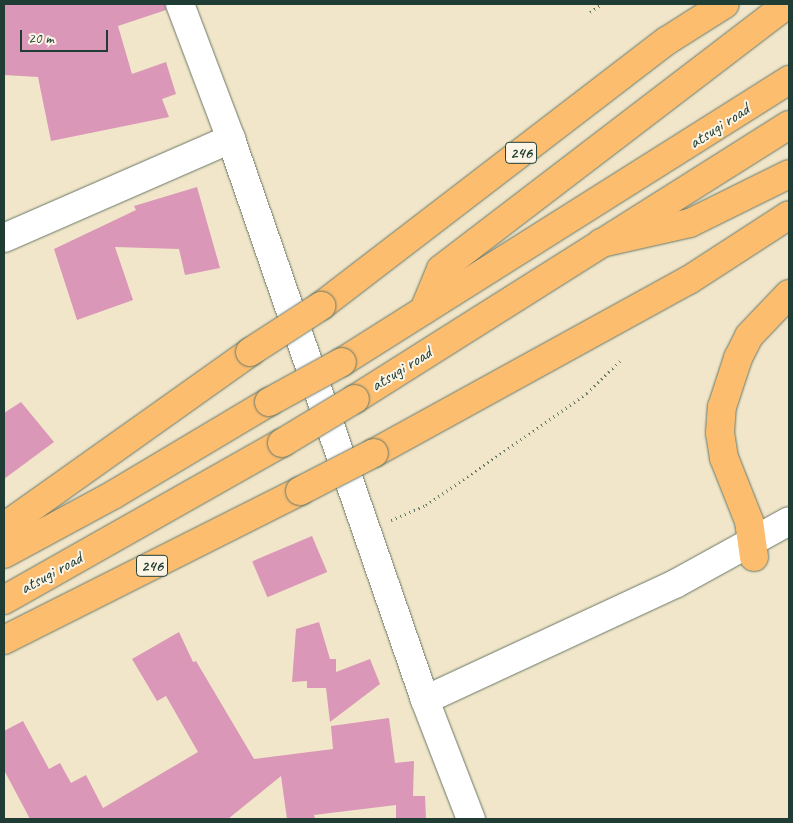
<!DOCTYPE html>
<html>
<head>
<meta charset="utf-8">
<style>
  body { margin:0 }
  #map { position:relative; width:793px; height:823px; overflow:hidden; background:#f1e6c9; font-family:Caveat,sans-serif }
  div>[style] { position:absolute }
  .building>* { inset:0; background:#da97b7; transform-origin:0 0 }
  .path>* { height:3px; margin-top:-1.5px; transform-origin:0; background:repeating-linear-gradient(90deg,#687868 0 1px,transparent 0 5px) }
  .roads { filter:drop-shadow(0 0 1px #687868) drop-shadow(0 0 1px #687868) }
  .minor>* { height:28px; margin:-14px; padding:0 14px; transform-origin:14px; border-radius:14px; background:#fff }
  .tertiary>* { height:28px; margin:-14px; padding:0 14px; transform-origin:14px; border-radius:14px; background:#fff }
  .trunk>* { height:28px; margin:-14px; padding:0 14px; transform-origin:14px; border-radius:14px; background:#fcbd6f }
  .motorway>* { height:28px; margin:-14px; padding:0 14px; transform-origin:14px; border-radius:14px; background:#fcbd6f }
  .bridges { filter:drop-shadow(0 0 1px #687868) drop-shadow(0 0 1px #687868) }
  .trunk-bridge>* { height:28px; margin:-14px; padding:0 14px; transform-origin:14px; border-radius:14px; background:#fcbd6f }
  span { translate:-50% -50%; white-space:nowrap; text-align:center; line-height:1.15; -webkit-text-stroke:4px #fcf5e5; paint-order:stroke }
  .shield-label span { padding:1px 4px; background:#fcf5e5; border:1px solid; border-radius:4px; -webkit-text-stroke-width:0 }
  .shield-label { font-size:16px; color:#1f3d34; font-weight:700 }
  .street-label { font-size:18px; color:#1f3d34 }
  .frame { position:absolute; inset:0; border:5px solid #1f3d34; pointer-events:none }
  .scale { position:absolute; left:20px; top:30px; width:88px; height:22px; box-sizing:border-box; border:2px solid #1f3d34; border-top:0; padding-left:6px; font-size:15px; line-height:18px; white-space:nowrap; color:#1f3d34; -webkit-text-stroke:4px #fcf5e5; paint-order:stroke }
</style>
</head>
<body>
<div id="map">
  <div class="building">
    <i style="clip-path:polygon(4px 4px,165px 4px,166px 10px,118px 26px,132px 74px,166px 62px,176px 94px,162px 99px,169px 117px,51px 141px,38px 77px,4px 75px)"></i>
    <i style="clip-path:polygon(197px 187px,220px 268px,185px 275px,179px 249px,115px 247px,133px 300px,77px 320px,54px 249px,136px 210px,134px 206px)"></i>
    <i style="clip-path:polygon(21px 402px,54px 442px,4px 479px,4px 413px)"></i>
    <i style="left:312px;top:536px;width:39px;height:65px;rotate:67deg"></i>
    <i style="clip-path:polygon(319px 622px,330px 659px,336px 659px,336px 672px,370px 659px,380px 684px,330px 722px,326px 688px,307px 688px,307px 681px,292px 682px,296px 629px)"></i>
    <i style="clip-path:polygon(179px 632px,193px 662px,196px 661px,254px 759px,333px 749px,331px 726px,389px 718px,395px 763px,414px 761px,413px 796px,425px 796px,426px 819px,396px 819px,396px 805px,314px 815px,315px 819px,287px 819px,281px 776px,228px 819px,30px 819px,4px 770px,4px 731px,23px 721px,49px 769px,60px 763px,71px 783px,86px 775px,103px 808px,198px 752px,166px 696px,157px 701px,132px 659px)"></i>
  </div>
  <div class="path">
    <i style="left:590px;top:12px;width:14px;rotate:-34deg"></i>
    <i style="left:391px;top:520px;width:38px;rotate:-23deg"></i>
    <i style="left:426px;top:505px;width:125px;rotate:-34.6deg"></i>
    <i style="left:529px;top:434px;width:71px;rotate:-35.3deg"></i>
    <i style="left:587px;top:393px;width:50px;rotate:-44.2deg"></i>
  </div>
  <div class="roads">
    <div class="minor">
      <i style="left:4px;top:238px;width:248px;rotate:-23.6deg"></i>
    </div>
    <div class="tertiary">
      <i style="left:180px;top:4px;width:144px;rotate:69.3deg"></i>
      <i style="left:231px;top:139px;width:594px;rotate:70.92deg"></i>
      <i style="left:425px;top:700px;width:128px;rotate:68.9deg"></i>
      <i style="left:425px;top:700px;width:276px;rotate:-24.9deg"></i>
      <i style="left:675px;top:584px;width:130px;rotate:-28.9deg"></i>
    </div>
    <div class="trunk">
      <i style="left:321px;top:306px;width:437px;rotate:-37.5deg"></i>
      <i style="left:668px;top:40px;width:67px;rotate:-32.3deg"></i>
      <i style="left:342px;top:362px;width:529px;rotate:-32.25deg"></i>
      <i style="left:355px;top:399px;width:513px;rotate:-32.27deg"></i>
      <i style="left:374px;top:453px;width:359px;rotate:-28.8deg"></i>
      <i style="left:689px;top:280px;width:119px;rotate:-33deg"></i>
      <i style="left:4px;top:527px;width:302px;rotate:-35.4deg"></i>
      <i style="left:4px;top:554px;width:124px;rotate:-28.4deg"></i>
      <i style="left:113px;top:495px;width:182px;rotate:-30.8deg"></i>
      <i style="left:4px;top:600px;width:319px;rotate:-29.5deg"></i>
      <i style="left:4px;top:640px;width:331px;rotate:-26.7deg"></i>
    </div>
    <div class="motorway">
      <i style="left:601px;top:243px;width:91px;rotate:-12.7deg"></i>
      <i style="left:690px;top:223px;width:110px;rotate:-26.3deg"></i>
      <i style="left:424px;top:310px;width:44px;rotate:-67.5deg"></i>
      <i style="left:441px;top:269px;width:436px;rotate:-37.4deg"></i>
      <i style="left:754px;top:557px;width:36px;rotate:-98deg"></i>
      <i style="left:749px;top:521px;width:68px;rotate:-111.6deg"></i>
      <i style="left:724px;top:458px;width:25px;rotate:-99deg"></i>
      <i style="left:720px;top:433px;width:26px;rotate:-86deg"></i>
      <i style="left:722px;top:407px;width:52px;rotate:-71.9deg"></i>
      <i style="left:738px;top:358px;width:25px;rotate:-63deg"></i>
      <i style="left:749px;top:336px;width:58px;rotate:-46.4deg"></i>
    </div>
  </div>
  <div class="bridges">
    <div class="trunk-bridge">
      <i style="left:250px;top:352px;width:85px;rotate:-32.9deg"></i>
      <i style="left:269px;top:402px;width:83px;rotate:-28.7deg"></i>
      <i style="left:282px;top:443px;width:85px;rotate:-31.1deg"></i>
      <i style="left:300px;top:491px;width:83px;rotate:-27.2deg"></i>
    </div>
  </div>
  <div class="shield-label">
    <span style="left:521px;top:153px">246</span>
    <span style="left:152px;top:566px">246</span>
  </div>
  <div class="street-label">
    <span style="left:719px;top:126px;rotate:-33deg">atsugi road</span>
    <span style="left:401px;top:369px;rotate:-32deg">atsugi road</span>
    <span style="left:51px;top:573px;rotate:-29deg">atsugi road</span>
  </div>
  <div class="frame"></div>
  <div class="scale">20 m</div>
</div>
</body>
</html>
